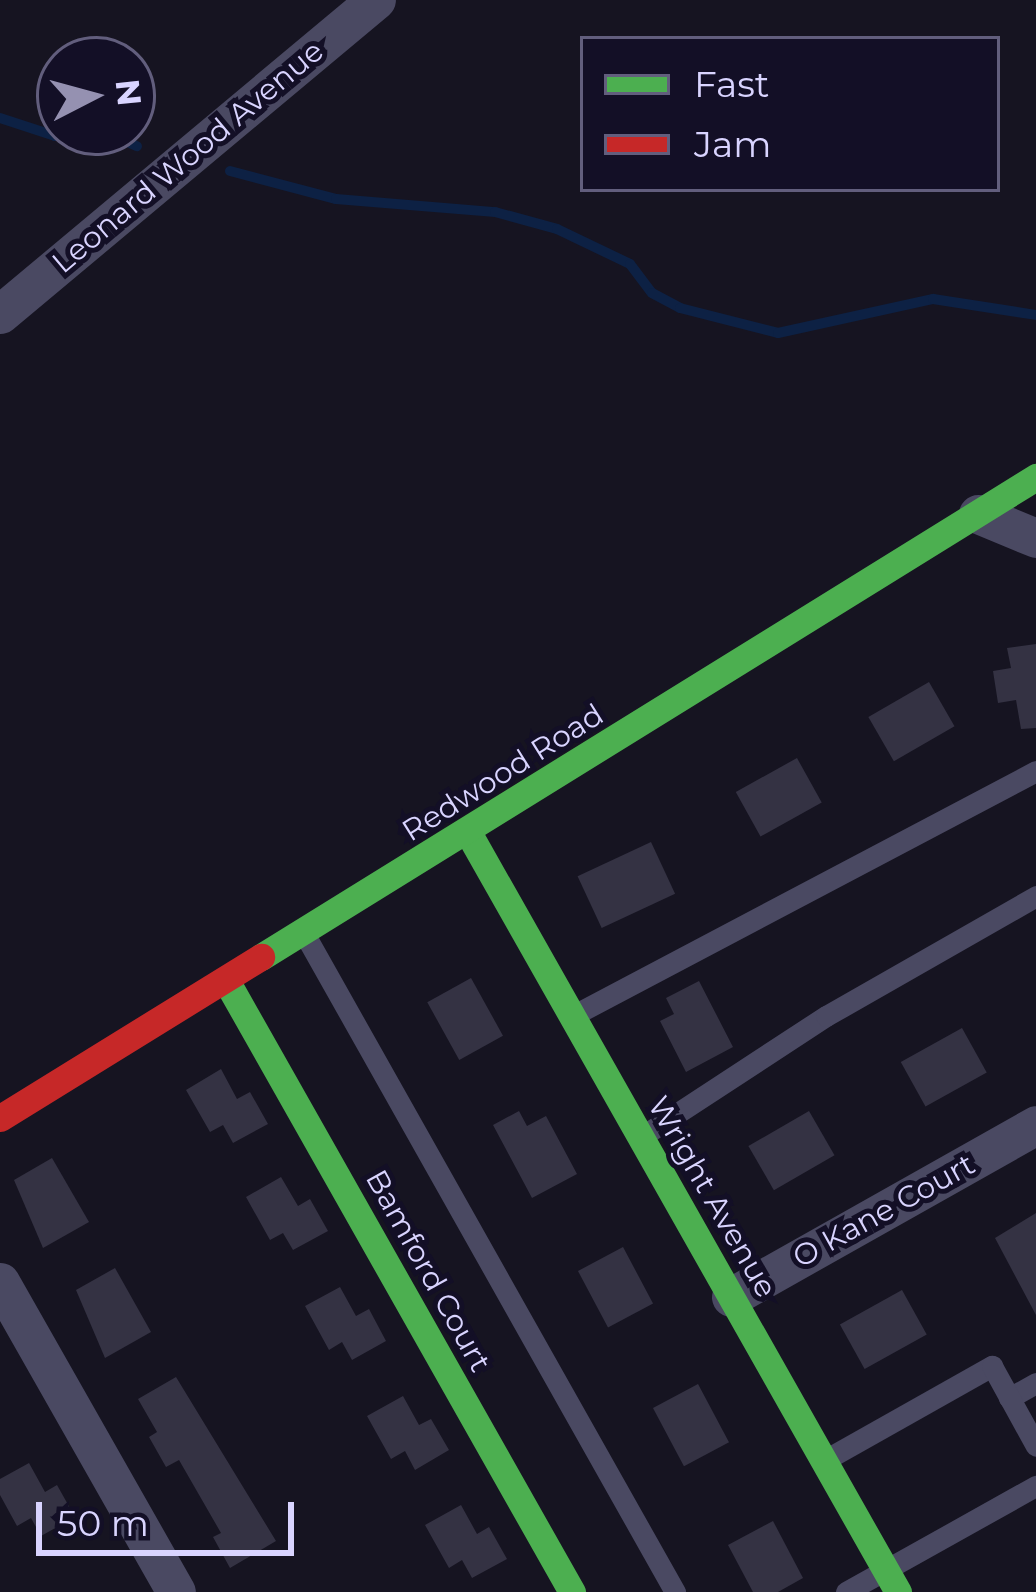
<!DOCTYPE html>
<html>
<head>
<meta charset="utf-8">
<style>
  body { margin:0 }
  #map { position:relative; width:1036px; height:1592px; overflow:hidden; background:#161421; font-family:Montserrat,sans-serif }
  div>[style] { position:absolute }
  .stream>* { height:10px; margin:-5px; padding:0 5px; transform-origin:5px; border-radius:5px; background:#0d2144 }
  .building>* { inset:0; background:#343243; transform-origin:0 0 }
  .lane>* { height:21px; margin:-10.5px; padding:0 10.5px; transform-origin:10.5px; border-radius:10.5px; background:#4a4962 }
  .street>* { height:39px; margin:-19.5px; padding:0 19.5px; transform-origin:19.5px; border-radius:19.5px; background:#4a4962 }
  .fast>* { height:27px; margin:-13.5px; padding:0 13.5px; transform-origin:13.5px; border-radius:13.5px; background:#4caf50 }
  .jam>* { height:27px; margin:-13.5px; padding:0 13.5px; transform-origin:13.5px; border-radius:13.5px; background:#c62828 }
  span { translate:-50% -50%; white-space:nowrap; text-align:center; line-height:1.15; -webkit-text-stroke:10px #130f26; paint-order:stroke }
  .street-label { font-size:30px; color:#d9d4ff }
  .legend { position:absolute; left:580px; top:36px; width:420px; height:156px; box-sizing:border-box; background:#130f26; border:3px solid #625e7d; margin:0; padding:15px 21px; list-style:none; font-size:36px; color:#d9d4ff }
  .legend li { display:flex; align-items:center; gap:24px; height:60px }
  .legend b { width:60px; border:3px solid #625e7d }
  .north { position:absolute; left:36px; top:36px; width:120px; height:120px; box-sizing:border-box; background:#130f26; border:3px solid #625e7d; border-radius:50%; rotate:84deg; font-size:33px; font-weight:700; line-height:48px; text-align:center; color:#d9d4ff }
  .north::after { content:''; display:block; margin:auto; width:42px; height:54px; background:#9591b1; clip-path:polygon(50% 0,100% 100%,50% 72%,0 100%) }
  .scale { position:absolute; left:36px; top:1502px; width:258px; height:54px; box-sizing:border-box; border:6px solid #d9d4ff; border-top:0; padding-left:15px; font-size:36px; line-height:42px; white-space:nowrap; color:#d9d4ff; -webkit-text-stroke:9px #130f26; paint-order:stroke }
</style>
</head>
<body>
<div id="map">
  <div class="stream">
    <i style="left:0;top:118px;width:58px;rotate:18.1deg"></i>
    <i style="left:55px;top:136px;width:21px;rotate:-11deg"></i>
    <i style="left:105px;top:132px;width:35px;rotate:24deg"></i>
    <i style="left:230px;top:171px;width:110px;rotate:14.8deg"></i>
    <i style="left:336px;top:199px;width:160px;rotate:4.7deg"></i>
    <i style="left:495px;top:212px;width:64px;rotate:15.3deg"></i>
    <i style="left:557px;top:229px;width:81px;rotate:25.6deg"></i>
    <i style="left:630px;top:264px;width:36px;rotate:53deg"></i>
    <i style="left:652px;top:293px;width:32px;rotate:28deg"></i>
    <i style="left:680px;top:308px;width:101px;rotate:14.3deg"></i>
    <i style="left:778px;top:333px;width:159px;rotate:-12.4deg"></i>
    <i style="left:933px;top:299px;width:104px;rotate:8.8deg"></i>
  </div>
  <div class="building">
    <i style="clip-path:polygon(1036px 644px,1036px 728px,1021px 729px,1016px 700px,998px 703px,993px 671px,1011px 668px,1007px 648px)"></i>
    <i style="left:929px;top:682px;width:51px;height:70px;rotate:60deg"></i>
    <i style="left:797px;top:758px;width:51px;height:70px;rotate:61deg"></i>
    <i style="left:651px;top:842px;width:57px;height:81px;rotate:65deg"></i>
    <i style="left:471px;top:978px;width:66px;height:50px;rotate:61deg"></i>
    <i style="clip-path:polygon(699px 981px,733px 1047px,686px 1072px,660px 1021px,674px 1014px,666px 998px)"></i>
    <i style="left:962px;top:1028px;width:51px;height:70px;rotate:61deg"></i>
    <i style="clip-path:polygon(221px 1069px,237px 1099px,250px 1092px,268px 1124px,233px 1143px,223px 1125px,210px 1132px,186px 1090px)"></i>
    <i style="clip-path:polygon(519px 1111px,527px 1126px,546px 1116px,577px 1174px,532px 1198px,493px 1125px)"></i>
    <i style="left:809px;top:1111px;width:51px;height:70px;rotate:60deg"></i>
    <i style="clip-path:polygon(52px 1158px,89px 1222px,43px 1248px,14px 1180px)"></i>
    <i style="clip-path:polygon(281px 1177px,298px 1206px,310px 1199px,328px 1231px,293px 1250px,283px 1233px,270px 1240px,246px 1197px)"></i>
    <i style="clip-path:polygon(1036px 1213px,1036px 1315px,995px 1238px)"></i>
    <i style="left:623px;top:1247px;width:64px;height:51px;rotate:62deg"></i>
    <i style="clip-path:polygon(115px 1268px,151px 1332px,105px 1358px,76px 1290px)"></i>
    <i style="clip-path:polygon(340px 1287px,356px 1316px,369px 1309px,386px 1341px,352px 1360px,342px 1342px,329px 1350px,305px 1306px)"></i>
    <i style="left:902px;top:1290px;width:51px;height:71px;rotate:61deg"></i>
    <i style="clip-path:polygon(176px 1377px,276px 1541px,230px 1568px,213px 1537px,221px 1533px,179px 1460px,166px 1467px,149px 1437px,157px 1432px,138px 1399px)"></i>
    <i style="left:698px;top:1384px;width:66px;height:51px;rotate:62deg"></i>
    <i style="clip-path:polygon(403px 1396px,419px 1425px,431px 1419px,449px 1450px,415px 1470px,405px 1451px,391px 1459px,367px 1416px)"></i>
    <i style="clip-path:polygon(29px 1463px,45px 1492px,57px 1485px,75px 1517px,41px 1536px,31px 1518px,17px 1526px,0 1495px,0 1479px)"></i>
    <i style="clip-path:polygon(461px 1505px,477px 1534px,489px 1527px,507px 1559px,472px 1578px,462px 1560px,449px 1568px,425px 1525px)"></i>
    <i style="clip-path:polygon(773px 1521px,803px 1578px,778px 1592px,753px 1592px,728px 1545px)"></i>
  </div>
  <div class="lane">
    <i style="left:305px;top:935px;width:754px;rotate:60.61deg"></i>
    <i style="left:572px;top:1016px;width:525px;rotate:-27.83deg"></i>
    <i style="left:641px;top:1137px;width:221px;rotate:-33.2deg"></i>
    <i style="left:826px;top:1016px;width:242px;rotate:-29.7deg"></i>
    <i style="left:1009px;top:1398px;width:31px;rotate:-29deg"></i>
    <i style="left:825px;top:1460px;width:192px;rotate:-29.4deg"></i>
    <i style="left:992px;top:1366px;width:91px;rotate:61.2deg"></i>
    <i style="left:846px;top:1592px;width:218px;rotate:-29.2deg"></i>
  </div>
  <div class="street">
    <i style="left:0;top:314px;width:490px;rotate:-39.9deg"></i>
    <i style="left:978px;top:514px;width:63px;rotate:22.5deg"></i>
    <i style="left:0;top:1282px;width:356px;rotate:60.4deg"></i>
    <i style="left:731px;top:1297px;width:350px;rotate:-29.4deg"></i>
  </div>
  <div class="fast">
    <i style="left:469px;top:834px;width:871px;rotate:60.49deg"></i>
    <i style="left:261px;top:957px;width:912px;rotate:-31.77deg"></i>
    <i style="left:227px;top:982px;width:701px;rotate:60.51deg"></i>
  </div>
  <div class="jam">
    <i style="left:0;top:1118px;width:307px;rotate:-31.7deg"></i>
  </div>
  <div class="street-label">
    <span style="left:188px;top:157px;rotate:-40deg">Leonard Wood Avenue</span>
    <span style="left:503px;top:773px;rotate:-32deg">Redwood Road</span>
    <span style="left:712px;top:1197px;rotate:60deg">Wright Avenue</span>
    <span style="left:884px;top:1211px;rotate:-29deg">O Kane Court</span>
    <span style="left:428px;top:1271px;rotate:61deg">Bamford Court</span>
  </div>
  <ul class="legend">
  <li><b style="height:15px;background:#4caf50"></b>Fast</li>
  <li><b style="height:15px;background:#c62828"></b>Jam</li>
  </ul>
  <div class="north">N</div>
  <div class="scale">50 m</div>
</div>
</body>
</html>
